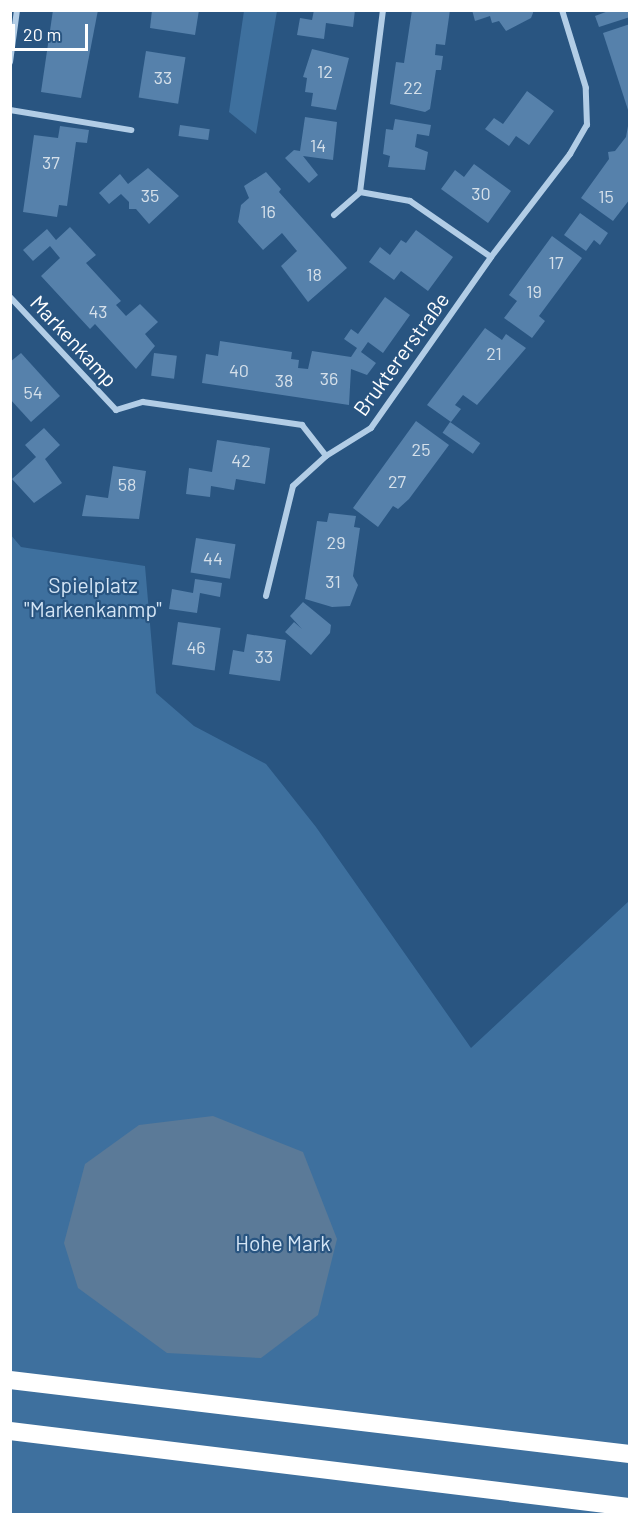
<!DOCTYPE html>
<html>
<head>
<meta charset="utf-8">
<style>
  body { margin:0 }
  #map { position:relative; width:640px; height:1525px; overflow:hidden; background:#295581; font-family:Barlow,sans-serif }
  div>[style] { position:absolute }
  .green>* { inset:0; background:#3e709e }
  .water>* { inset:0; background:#5b7a98 }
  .building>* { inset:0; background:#5681ab; transform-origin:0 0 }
  .minor>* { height:6px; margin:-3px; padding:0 3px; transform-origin:3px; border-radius:3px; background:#b2cde6 }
  .motorway>* { height:18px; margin:-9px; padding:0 9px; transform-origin:9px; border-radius:9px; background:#fff }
  span { translate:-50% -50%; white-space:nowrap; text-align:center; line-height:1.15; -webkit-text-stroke:4.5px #295581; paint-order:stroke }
  .number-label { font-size:18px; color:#d5e0ea }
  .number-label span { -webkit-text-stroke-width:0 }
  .street-label { font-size:21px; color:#fff }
  .park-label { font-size:21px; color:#d4e5f5 }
  .frame { position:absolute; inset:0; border:12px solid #fff; pointer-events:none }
  .scale { position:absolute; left:12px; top:24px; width:76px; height:27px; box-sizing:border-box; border:3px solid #fff; border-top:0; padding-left:8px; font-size:18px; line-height:21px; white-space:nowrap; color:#fff; -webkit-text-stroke:4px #295581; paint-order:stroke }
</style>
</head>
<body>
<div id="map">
  <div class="green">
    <i style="clip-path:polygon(244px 11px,277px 11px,256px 134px,229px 112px)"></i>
    <i style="clip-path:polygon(10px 534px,21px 547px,145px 566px,156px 693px,194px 726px,266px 764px,316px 827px,471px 1048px,629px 901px,629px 1514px,11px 1514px)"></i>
  </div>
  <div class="water">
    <i style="clip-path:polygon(213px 1116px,303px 1152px,337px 1239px,318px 1315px,261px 1358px,167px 1353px,78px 1288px,64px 1243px,85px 1164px,139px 1125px)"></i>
  </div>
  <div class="building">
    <i style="clip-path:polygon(53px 10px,98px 10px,81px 98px,41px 92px)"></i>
    <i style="clip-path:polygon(152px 10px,199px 10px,195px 35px,150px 28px)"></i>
    <i style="clip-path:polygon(314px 10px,355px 10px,353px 27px,326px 23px,324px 39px,297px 35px,300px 18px,312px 20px)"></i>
    <i style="clip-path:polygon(412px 10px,450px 10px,445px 45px,436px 44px,435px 55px,443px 56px,441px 70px,436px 70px,430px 109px,425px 112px,390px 104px,396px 62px,404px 63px)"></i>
    <i style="clip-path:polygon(472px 10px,533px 10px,533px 13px,531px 18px,506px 31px,499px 21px,492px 23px,490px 16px,475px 21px)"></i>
    <i style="clip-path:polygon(611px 10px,630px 10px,630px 17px,599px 27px,595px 16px)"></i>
    <i style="clip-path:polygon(630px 24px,630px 113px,629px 113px,603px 33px)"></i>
    <i style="clip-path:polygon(312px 49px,349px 58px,336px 110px,311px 106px,313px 93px,305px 92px,307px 78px,303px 77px)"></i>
    <i style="left:146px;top:51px;width:40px;height:47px;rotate:9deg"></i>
    <i style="clip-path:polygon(527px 91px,554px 111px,529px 145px,516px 136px,509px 146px,485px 129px,494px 118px,503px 124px)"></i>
    <i style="clip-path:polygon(630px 115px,630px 199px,613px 221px,581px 198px,609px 159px,608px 152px,615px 151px,626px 137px)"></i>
    <i style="clip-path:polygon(305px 117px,337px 122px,333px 160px,303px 156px,318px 175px,309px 183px,285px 158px,294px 150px,300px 151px)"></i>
    <i style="clip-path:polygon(395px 119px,431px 125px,429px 136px,417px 134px,415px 147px,428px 152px,425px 170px,388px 167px,390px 156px,383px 154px,386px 129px,393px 130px)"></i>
    <i style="left:180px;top:125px;width:30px;height:11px;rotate:8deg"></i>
    <i style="clip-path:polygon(60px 126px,89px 130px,87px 143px,76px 142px,67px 206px,59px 205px,57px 217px,23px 212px,34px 135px,58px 138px)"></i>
    <i style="clip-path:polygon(474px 164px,511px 191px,488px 223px,441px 189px,455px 170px,464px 177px)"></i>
    <i style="clip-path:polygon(148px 168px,179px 196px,149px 224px,136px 209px,129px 209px,129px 202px,121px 194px,109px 204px,99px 193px,120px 174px,128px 184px)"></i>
    <i style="clip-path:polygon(266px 172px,281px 189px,279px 192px,347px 268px,308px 302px,281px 266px,297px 251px,282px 233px,263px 250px,238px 222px,241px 205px,249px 198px,244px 186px)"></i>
    <i style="clip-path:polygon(580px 213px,608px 233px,600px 245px,594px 240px,586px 251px,564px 235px)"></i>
    <i style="clip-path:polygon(70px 227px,96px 255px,86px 263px,121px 301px,116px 305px,126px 316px,140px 304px,158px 322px,145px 334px,155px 346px,136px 369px,95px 324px,90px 329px,41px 276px,60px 258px,50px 246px,33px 261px,23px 250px,47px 229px,56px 240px)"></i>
    <i style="clip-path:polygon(416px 230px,453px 257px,428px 291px,401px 271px,394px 280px,369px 262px,380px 247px,390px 255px,401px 240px,406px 243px)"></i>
    <i style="clip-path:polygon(552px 236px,582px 258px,539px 316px,545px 321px,532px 338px,504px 318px,517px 301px,509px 295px)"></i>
    <i style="clip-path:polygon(385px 297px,410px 315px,383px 353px,368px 342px,361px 352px,376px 363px,367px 375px,351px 369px,349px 405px,202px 383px,206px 354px,218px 356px,220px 341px,292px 352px,291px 359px,299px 360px,298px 368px,308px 369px,312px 351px,351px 357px,357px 348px,344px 339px,351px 329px,358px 334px)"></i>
    <i style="clip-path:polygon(485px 328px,502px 340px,506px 334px,526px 348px,477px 405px,463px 395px,455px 405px,461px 409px,451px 422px,427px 405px)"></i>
    <i style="clip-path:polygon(21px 353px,60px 396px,31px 422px,10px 399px,10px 362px)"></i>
    <i style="left:154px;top:353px;width:23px;height:23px;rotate:7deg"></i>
    <i style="clip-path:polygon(416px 421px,449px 445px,409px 499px,398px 509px,393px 506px,378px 527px,353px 508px)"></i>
    <i style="left:450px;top:422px;width:37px;height:13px;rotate:35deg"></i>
    <i style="clip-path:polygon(44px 428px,60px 445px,45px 459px,62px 483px,34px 503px,12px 479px,36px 457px,25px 445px)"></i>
    <i style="clip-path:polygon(217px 440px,270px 448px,265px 484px,236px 479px,234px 490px,211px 486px,210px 497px,186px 494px,189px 468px,212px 472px)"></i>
    <i style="clip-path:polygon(113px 466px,146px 471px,139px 519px,82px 516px,86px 495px,108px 498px)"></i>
    <i style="clip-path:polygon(329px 513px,356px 516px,354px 527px,360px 528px,353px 576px,358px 585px,350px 606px,332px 607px,305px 599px,317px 521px,327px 522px)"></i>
    <i style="left:196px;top:538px;width:40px;height:35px;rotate:9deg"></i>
    <i style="clip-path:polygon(195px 579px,222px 583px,220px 597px,200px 593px,197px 613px,169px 609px,172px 589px,193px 593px)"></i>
    <i style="clip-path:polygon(303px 602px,331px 625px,330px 633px,311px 655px,285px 632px,294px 622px,302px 629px,290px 616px)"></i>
    <i style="left:178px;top:622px;width:43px;height:43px;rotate:8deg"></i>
    <i style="clip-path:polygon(247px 634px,286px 640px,280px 681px,229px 674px,233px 650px,244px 652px)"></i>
  </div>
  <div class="minor">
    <i style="left:383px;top:10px;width:183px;rotate:97.2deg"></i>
    <i style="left:360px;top:192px;width:51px;rotate:10.2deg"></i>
    <i style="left:410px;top:201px;width:98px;rotate:34.7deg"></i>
    <i style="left:10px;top:62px;width:52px;rotate:-82.3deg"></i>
    <i style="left:10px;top:110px;width:123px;rotate:9.4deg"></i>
    <i style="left:334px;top:215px;width:35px;rotate:-41deg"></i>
    <i style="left:10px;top:297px;width:155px;rotate:46.8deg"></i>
    <i style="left:116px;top:410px;width:28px;rotate:-17deg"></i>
    <i style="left:143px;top:402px;width:161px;rotate:8.2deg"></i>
    <i style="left:302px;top:425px;width:39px;rotate:52deg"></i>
    <i style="left:266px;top:596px;width:113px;rotate:-76.2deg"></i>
    <i style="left:293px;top:486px;width:45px;rotate:-42.3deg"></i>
    <i style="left:326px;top:456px;width:53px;rotate:-31.9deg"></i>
    <i style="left:371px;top:428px;width:209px;rotate:-54.9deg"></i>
    <i style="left:491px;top:257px;width:130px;rotate:-52.5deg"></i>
    <i style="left:570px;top:154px;width:34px;rotate:-60deg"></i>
    <i style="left:587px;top:125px;width:37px;rotate:-92deg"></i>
    <i style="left:586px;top:88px;width:82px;rotate:-107.1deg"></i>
  </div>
  <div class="motorway">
    <i style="left:10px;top:1380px;width:624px;rotate:6.81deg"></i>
    <i style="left:10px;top:1431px;width:625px;rotate:6.99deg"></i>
  </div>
  <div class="number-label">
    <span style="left:325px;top:71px">12</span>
    <span style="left:163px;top:77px">33</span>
    <span style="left:413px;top:87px">22</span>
    <span style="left:318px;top:145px">14</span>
    <span style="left:51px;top:162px">37</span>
    <span style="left:481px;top:193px">30</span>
    <span style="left:150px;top:195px">35</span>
    <span style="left:606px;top:196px">15</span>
    <span style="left:268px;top:211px">16</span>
    <span style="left:556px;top:262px">17</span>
    <span style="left:314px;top:274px">18</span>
    <span style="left:534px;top:291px">19</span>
    <span style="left:98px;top:311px">43</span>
    <span style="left:494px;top:353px">21</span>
    <span style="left:239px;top:370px">40</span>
    <span style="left:329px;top:378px">36</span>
    <span style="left:284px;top:380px">38</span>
    <span style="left:33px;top:392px">54</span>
    <span style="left:421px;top:449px">25</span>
    <span style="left:241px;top:460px">42</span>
    <span style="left:397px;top:481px">27</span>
    <span style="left:127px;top:484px">58</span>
    <span style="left:336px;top:542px">29</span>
    <span style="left:213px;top:558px">44</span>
    <span style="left:333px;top:581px">31</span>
    <span style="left:196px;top:647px">46</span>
    <span style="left:264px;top:656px">33</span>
  </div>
  <div class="street-label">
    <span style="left:74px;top:341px;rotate:47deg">Markenkamp</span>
    <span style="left:401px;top:354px;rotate:-54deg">Bruktererstraße</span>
  </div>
  <div class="park-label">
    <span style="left:93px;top:597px">Spielplatz<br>"Markenkanmp"</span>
    <span style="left:283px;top:1243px">Hohe Mark</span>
  </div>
  <div class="frame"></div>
  <div class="scale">20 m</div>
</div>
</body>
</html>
